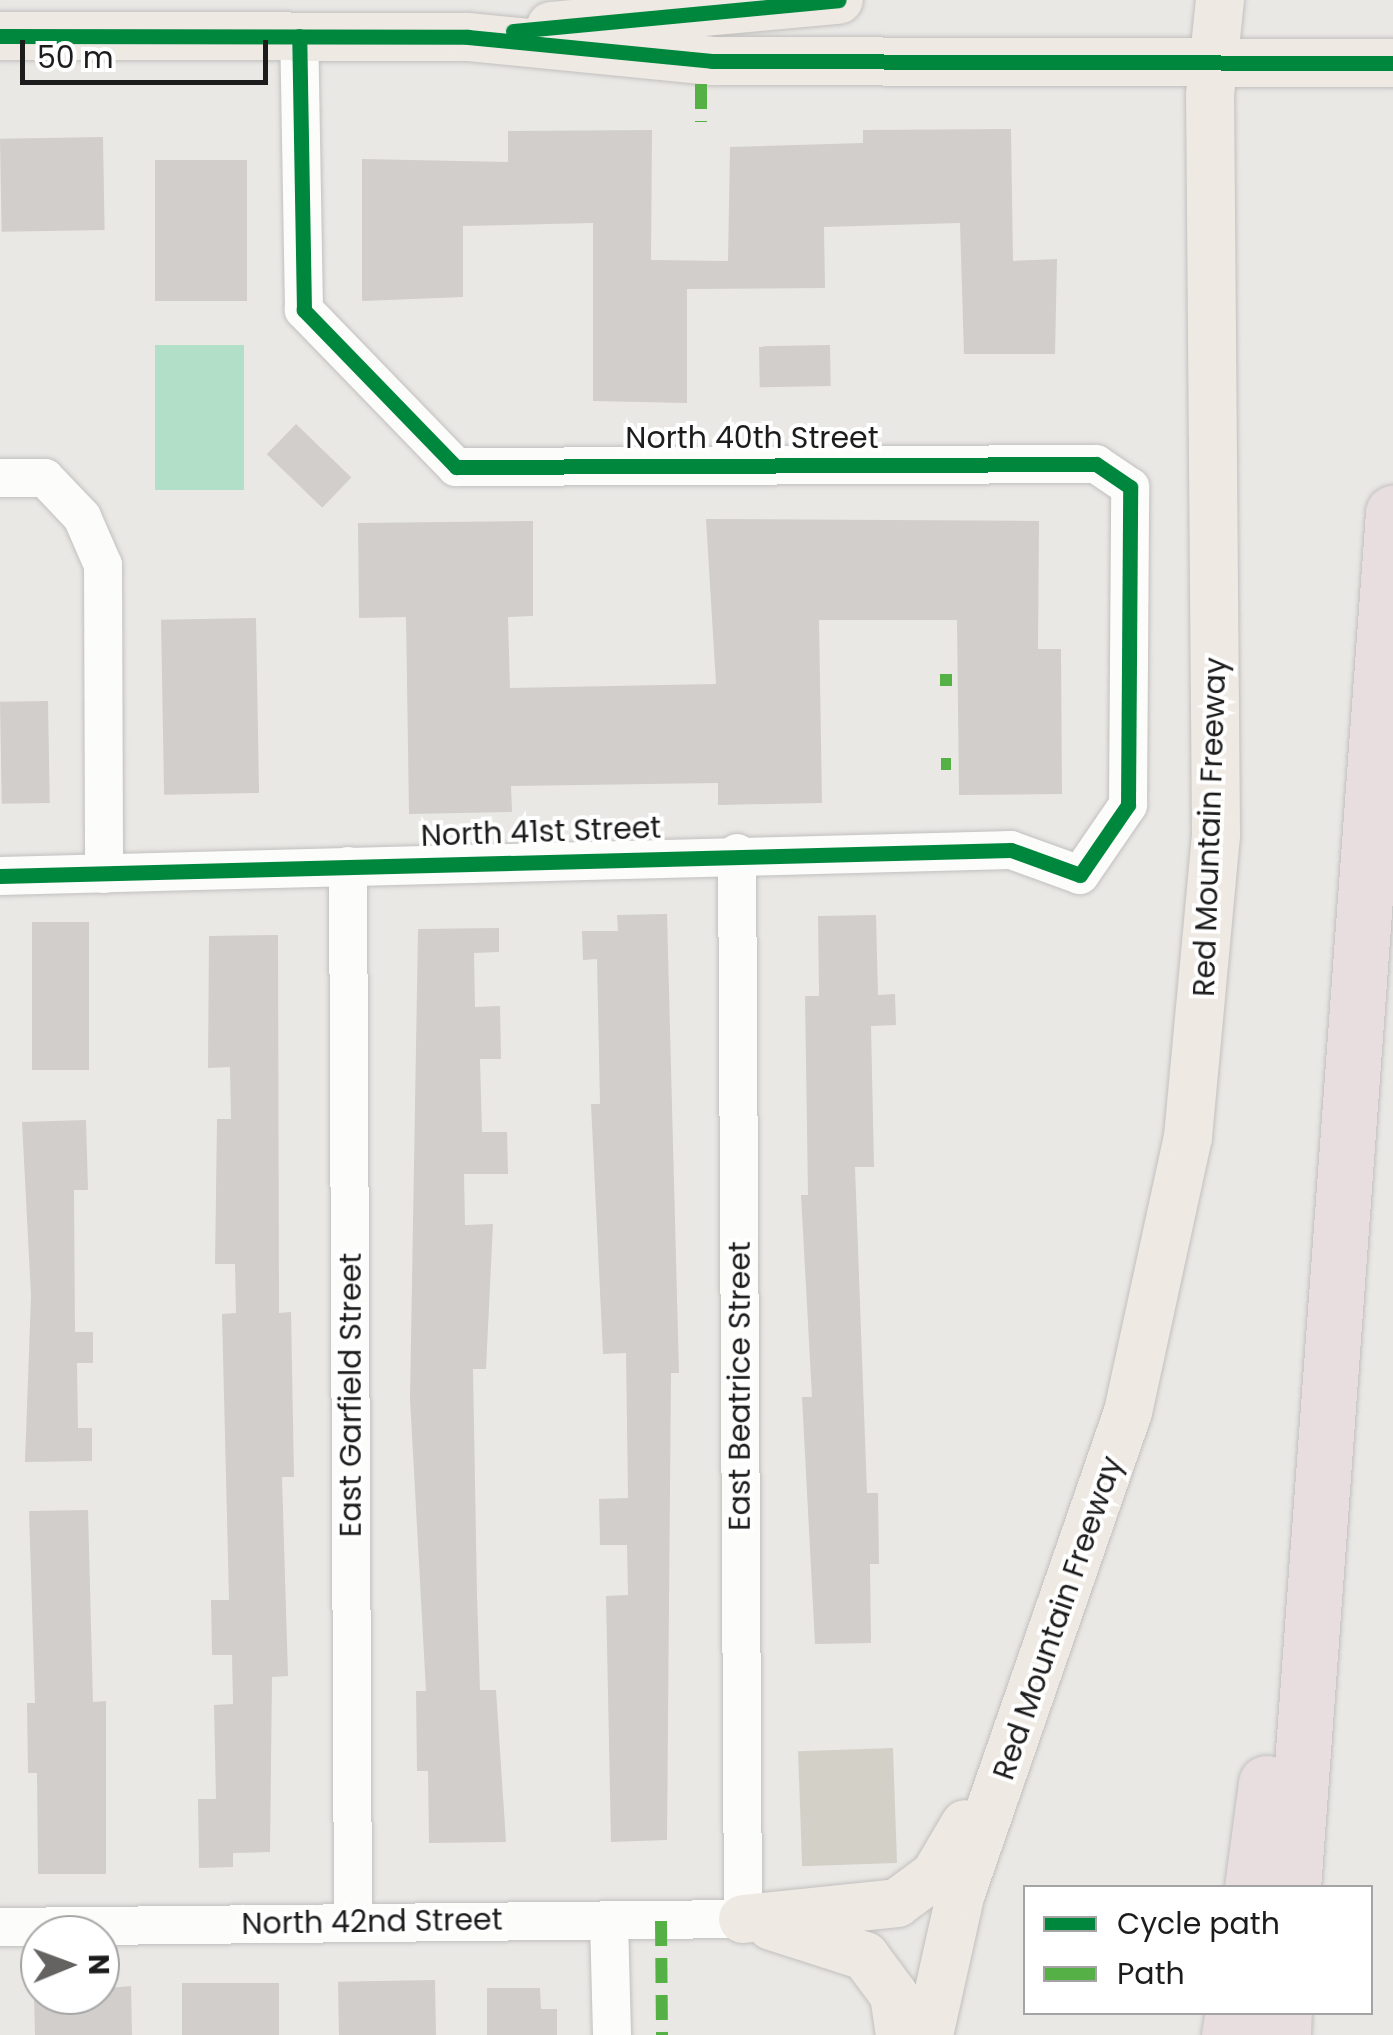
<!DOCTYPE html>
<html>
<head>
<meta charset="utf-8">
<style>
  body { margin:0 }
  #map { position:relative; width:1393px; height:2035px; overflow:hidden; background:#eae8e5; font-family:Poppins,sans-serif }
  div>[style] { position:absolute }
  .construction>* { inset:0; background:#d3d1c7; transform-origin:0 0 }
  .pitch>* { inset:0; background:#b2dfc8; transform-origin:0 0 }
  .building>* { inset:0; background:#d1cecc; transform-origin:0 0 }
  .roads { filter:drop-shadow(0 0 2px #c1c0bf) drop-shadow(0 0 2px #c1c0bf) }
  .minor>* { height:38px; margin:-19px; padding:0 19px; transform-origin:19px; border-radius:19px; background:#fcfcfb }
  .major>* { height:48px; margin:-24px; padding:0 24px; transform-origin:24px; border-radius:24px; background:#efe9e3 }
  .highway>* { height:55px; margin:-27.5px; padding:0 27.5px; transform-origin:27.5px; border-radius:27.5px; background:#e8dee0 }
  .quiet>* { height:12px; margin-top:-6px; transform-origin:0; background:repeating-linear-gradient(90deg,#55b145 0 25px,transparent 0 37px) }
  .cycleway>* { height:15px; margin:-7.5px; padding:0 7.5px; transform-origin:7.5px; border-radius:7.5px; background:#00873e }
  span { translate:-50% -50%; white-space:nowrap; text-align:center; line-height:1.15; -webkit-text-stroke:8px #fff; paint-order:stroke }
  .street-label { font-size:30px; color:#1c1c1c }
  .legend { position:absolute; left:1023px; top:1885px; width:350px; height:130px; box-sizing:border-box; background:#fff; border:2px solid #a4a4a4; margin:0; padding:12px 18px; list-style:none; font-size:30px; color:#1c1c1c }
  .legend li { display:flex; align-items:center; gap:20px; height:50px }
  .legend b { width:50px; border:2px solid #a4a4a4 }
  .north { position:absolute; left:20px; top:1915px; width:100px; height:100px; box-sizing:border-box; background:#fff; border:2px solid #a4a4a4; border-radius:50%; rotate:89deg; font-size:28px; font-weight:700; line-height:40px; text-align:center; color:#1c1c1c }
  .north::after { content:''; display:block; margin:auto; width:35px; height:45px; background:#646362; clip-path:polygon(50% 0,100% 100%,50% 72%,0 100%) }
  .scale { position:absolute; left:20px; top:40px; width:248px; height:45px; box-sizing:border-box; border:5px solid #1c1c1c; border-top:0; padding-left:12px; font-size:30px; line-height:35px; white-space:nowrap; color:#1c1c1c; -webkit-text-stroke:8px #fff; paint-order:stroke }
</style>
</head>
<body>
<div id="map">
  <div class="construction">
    <i style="left:893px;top:1748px;width:115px;height:95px;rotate:88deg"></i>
  </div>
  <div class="pitch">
    <i style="left:155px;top:345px;width:89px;height:145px"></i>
  </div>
  <div class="building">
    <i style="clip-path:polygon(1011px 129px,1013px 261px,1057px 259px,1055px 354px,964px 354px,960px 223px,824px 227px,825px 288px,687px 289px,687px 403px,593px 401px,593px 223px,463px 226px,463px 297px,362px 301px,362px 159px,508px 162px,508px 131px,652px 130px,651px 260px,728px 261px,730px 147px,863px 143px,863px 130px)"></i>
    <i style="left:103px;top:137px;width:93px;height:103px;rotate:89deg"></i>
    <i style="left:247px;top:160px;width:141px;height:92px;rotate:90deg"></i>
    <i style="left:830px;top:345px;width:41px;height:71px;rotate:89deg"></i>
    <i style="left:296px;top:424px;width:77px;height:42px;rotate:44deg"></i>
    <i style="clip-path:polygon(706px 519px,1039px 521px,1038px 649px,1061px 649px,1062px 794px,959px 795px,957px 620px,819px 620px,822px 803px,718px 805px,718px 783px,511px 786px,512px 812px,409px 814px,406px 617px,359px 618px,358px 523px,533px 521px,533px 616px,508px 617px,510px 688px,716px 684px)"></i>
    <i style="left:256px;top:618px;width:175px;height:95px;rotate:89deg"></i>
    <i style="left:48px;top:701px;width:102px;height:48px;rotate:89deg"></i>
    <i style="clip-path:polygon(667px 914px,679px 1373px,671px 1373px,667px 1840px,611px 1842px,606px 1596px,628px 1595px,627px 1545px,600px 1545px,599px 1499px,628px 1498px,626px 1353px,603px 1354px,591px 1104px,600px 1104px,597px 959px,583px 960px,582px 931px,618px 931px,617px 915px)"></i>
    <i style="clip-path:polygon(876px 915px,878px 995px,895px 994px,896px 1025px,871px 1026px,874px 1167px,855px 1167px,867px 1493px,878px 1493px,879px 1564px,870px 1564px,871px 1643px,815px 1644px,802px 1397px,812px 1397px,801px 1195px,808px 1195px,805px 996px,819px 996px,818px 916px)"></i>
    <i style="left:32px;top:922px;width:57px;height:148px"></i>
    <i style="clip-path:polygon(499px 928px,499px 952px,474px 953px,475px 1007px,500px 1006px,501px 1059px,480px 1059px,482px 1132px,507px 1132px,508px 1174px,464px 1174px,465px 1225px,493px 1224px,486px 1369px,473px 1369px,477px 1594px,480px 1690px,496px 1690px,506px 1842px,429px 1843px,428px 1771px,417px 1771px,416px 1691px,426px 1691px,410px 1399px,418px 929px)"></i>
    <i style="clip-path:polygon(278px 935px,279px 1313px,291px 1312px,294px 1477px,282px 1477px,288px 1676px,272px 1677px,270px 1852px,233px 1853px,233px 1867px,199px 1868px,198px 1799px,216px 1799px,214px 1705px,233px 1704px,232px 1655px,212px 1655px,211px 1600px,229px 1600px,222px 1314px,236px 1313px,235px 1264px,215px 1264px,217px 1119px,231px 1119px,230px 1067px,208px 1068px,209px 936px)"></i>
    <i style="clip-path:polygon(86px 1120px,88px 1190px,74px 1190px,75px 1332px,93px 1332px,93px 1363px,77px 1363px,78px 1428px,92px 1428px,92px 1461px,25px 1462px,31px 1296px,22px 1122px)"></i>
    <i style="clip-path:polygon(88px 1510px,93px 1702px,106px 1701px,106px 1874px,38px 1874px,37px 1773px,28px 1773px,27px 1703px,35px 1703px,29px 1511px)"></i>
    <i style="left:435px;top:1980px;width:55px;height:97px;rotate:89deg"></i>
    <i style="left:279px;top:1983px;width:52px;height:97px;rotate:90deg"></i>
    <i style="clip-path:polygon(131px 1986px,132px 2035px,35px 2035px,34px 1995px)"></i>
    <i style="clip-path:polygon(487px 1988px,540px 1988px,541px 2009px,557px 2009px,557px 2035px,487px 2035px)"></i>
  </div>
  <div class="roads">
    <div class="minor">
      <i style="left:0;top:478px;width:45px"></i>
      <i style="left:45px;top:478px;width:54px;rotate:46.5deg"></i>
      <i style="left:82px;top:517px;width:52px;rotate:66.4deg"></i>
      <i style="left:103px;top:565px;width:309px;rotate:89.8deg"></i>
      <i style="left:348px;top:866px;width:1057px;rotate:89.73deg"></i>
      <i style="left:0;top:876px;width:1011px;rotate:-1.47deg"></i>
      <i style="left:1011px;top:850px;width:73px;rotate:19.9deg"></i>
      <i style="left:1080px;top:875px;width:85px;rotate:-55.6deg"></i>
      <i style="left:1128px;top:805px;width:318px;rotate:-89.6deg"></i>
      <i style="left:1130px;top:487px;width:41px;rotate:-145.9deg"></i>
      <i style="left:1096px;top:464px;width:640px;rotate:179.73deg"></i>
      <i style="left:456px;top:467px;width:219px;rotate:-134.1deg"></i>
      <i style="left:304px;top:310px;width:274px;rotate:-91deg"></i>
      <i style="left:609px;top:1920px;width:115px;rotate:88.5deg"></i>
      <i style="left:0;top:1927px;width:743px;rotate:-0.62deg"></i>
      <i style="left:743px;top:1919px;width:1066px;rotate:-90.32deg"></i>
    </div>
    <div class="major">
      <i style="left:551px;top:26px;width:289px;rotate:-5.2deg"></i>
      <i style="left:0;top:36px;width:468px;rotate:0.1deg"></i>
      <i style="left:468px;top:37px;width:245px;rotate:5.6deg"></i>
      <i style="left:712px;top:61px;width:681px;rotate:0.17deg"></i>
      <i style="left:743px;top:1919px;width:155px;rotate:-5.9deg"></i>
      <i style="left:897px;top:1903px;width:47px;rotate:-36.4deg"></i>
      <i style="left:935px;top:1875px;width:59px;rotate:-59.5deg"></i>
      <i style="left:771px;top:1926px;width:99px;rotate:17.7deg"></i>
      <i style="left:865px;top:1956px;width:49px;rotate:53.4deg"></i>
      <i style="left:894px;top:1995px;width:40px;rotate:81.5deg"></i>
      <i style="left:929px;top:2035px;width:142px;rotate:-77.4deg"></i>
      <i style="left:960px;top:1896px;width:512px;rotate:-70.86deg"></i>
      <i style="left:1128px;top:1412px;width:281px;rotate:-77.7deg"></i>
      <i style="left:1188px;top:1137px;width:303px;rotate:-84.7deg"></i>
      <i style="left:1216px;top:835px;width:740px;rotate:-90.46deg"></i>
      <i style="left:1210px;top:95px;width:96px;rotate:-84deg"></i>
    </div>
    <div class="highway">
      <i style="left:1252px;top:1888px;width:106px;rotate:-82.4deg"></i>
      <i style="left:1293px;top:1888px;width:1379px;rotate:-85.84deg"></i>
      <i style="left:1229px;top:2035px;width:23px;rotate:-80deg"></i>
      <i style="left:1283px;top:2035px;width:23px;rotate:-88deg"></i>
    </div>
  </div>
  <div class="quiet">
    <i style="left:701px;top:84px;width:38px;rotate:90deg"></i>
    <i style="left:940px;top:680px;width:12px"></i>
    <i style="left:941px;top:764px;width:10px"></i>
    <i style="left:661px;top:1921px;width:114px;rotate:89.5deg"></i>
  </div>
  <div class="cycleway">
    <i style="left:513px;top:31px;width:327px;rotate:-5.4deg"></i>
    <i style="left:0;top:36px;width:468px;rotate:0.1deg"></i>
    <i style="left:468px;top:37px;width:245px;rotate:5.6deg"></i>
    <i style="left:712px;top:61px;width:681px;rotate:0.17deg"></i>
    <i style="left:0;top:876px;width:1011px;rotate:-1.47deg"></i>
    <i style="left:1011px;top:850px;width:73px;rotate:19.9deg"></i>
    <i style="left:1080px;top:875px;width:85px;rotate:-55.6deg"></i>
    <i style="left:1128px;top:805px;width:318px;rotate:-89.6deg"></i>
    <i style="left:1130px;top:487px;width:41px;rotate:-145.9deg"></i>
    <i style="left:1096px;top:464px;width:640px;rotate:179.73deg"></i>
    <i style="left:456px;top:467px;width:219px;rotate:-134.1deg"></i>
    <i style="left:304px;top:310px;width:274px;rotate:-91deg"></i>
  </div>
  <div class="street-label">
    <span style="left:752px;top:438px">North 40th Street</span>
    <span style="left:1210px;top:827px;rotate:-88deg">Red Mountain Freeway</span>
    <span style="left:541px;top:832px;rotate:-2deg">North 41st Street</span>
    <span style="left:740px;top:1386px;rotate:-90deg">East Beatrice Street</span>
    <span style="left:351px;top:1395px;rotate:-90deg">East Garfield Street</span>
    <span style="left:1058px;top:1618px;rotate:-71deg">Red Mountain Freeway</span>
    <span style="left:372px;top:1922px;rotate:-1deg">North 42nd Street</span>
  </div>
  <ul class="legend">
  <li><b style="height:12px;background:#00873e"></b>Cycle path</li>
  <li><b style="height:12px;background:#55b145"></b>Path</li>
  </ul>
  <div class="north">N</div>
  <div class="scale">50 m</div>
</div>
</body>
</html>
